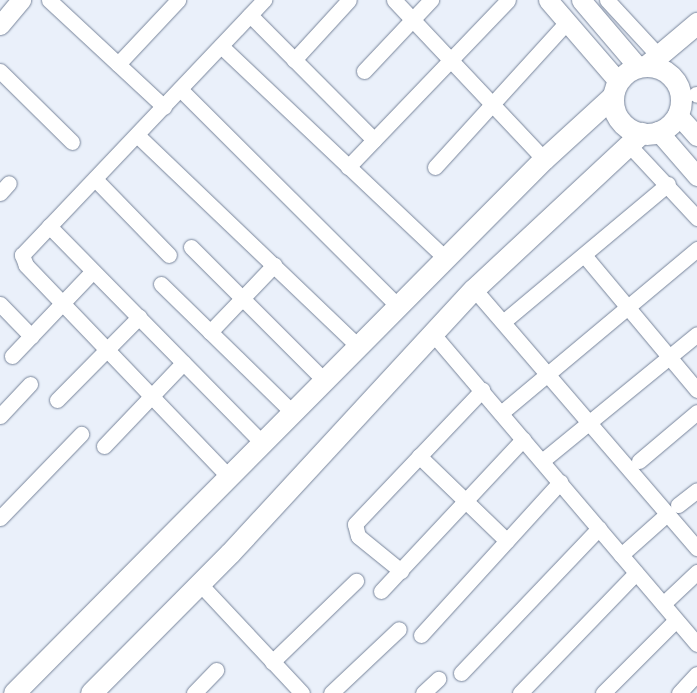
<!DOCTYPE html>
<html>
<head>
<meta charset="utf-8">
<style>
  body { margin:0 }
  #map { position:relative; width:697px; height:693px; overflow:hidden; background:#eaf0fa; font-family:"Source Sans 3",sans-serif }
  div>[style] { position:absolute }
  .roads { filter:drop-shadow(0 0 1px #77849a) drop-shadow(0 0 1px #77849a) }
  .minor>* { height:15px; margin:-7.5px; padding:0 7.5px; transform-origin:7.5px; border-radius:7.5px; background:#fff }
  .tertiary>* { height:19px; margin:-9.5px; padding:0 9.5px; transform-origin:9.5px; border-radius:9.5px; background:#fff }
  .secondary>* { height:21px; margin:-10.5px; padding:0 10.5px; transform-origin:10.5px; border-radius:10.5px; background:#fff }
  .secondary>.ring { margin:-10.5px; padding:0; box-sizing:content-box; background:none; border:21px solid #fff; border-radius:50% }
  span { translate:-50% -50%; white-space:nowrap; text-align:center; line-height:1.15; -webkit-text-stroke:5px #fff; paint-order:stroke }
</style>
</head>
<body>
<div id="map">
  <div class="roads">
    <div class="minor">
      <i style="left:49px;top:0;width:157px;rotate:42.9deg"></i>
      <i style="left:394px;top:0;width:219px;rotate:46.7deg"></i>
      <i style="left:607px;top:0;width:75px;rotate:47.2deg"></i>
      <i style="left:250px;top:15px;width:176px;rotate:45.2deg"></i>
      <i style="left:221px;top:46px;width:308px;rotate:43.4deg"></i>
      <i style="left:294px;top:60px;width:81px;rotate:-47.5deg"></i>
      <i style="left:118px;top:64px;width:88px;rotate:-46.8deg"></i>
      <i style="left:0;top:71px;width:101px;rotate:44.6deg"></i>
      <i style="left:364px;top:71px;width:98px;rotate:-46.7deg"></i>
      <i style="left:180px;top:89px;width:308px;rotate:44.9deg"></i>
      <i style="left:696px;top:94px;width:1px;rotate:45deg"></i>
      <i style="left:137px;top:135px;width:306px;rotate:43.7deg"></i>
      <i style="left:629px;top:145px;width:100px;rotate:47deg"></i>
      <i style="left:348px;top:167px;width:231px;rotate:-46.2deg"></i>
      <i style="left:435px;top:167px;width:196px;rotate:-47.7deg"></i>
      <i style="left:95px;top:179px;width:106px;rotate:45.8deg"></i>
      <i style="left:0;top:193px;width:13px;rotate:-48deg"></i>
      <i style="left:49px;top:226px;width:304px;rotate:45.5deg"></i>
      <i style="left:191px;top:247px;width:188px;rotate:45deg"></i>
      <i style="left:584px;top:255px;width:176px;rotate:50.1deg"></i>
      <i style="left:161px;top:284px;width:183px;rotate:44.3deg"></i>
      <i style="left:474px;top:289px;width:342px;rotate:49.3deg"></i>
      <i style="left:0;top:304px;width:45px;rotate:45.9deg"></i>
      <i style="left:503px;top:322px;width:215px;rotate:-39.9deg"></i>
      <i style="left:210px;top:332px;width:93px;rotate:-46.3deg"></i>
      <i style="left:433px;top:334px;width:407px;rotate:49.6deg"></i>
      <i style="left:12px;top:356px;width:117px;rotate:-46.4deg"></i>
      <i style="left:57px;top:400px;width:117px;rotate:-45.3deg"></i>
      <i style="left:501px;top:413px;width:256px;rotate:-39.9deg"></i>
      <i style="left:0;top:416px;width:44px;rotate:-46.8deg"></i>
      <i style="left:104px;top:446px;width:115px;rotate:-46.4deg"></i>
      <i style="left:419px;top:456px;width:122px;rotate:44deg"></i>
      <i style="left:542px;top:461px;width:200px;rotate:-39.3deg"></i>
      <i style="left:639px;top:461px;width:76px;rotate:-40.2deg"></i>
      <i style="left:229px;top:477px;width:294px;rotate:-133.8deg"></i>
      <i style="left:26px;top:265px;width:11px;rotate:-112deg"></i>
      <i style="left:22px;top:255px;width:352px;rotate:-46.5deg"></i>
      <i style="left:678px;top:505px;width:24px;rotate:-38deg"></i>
      <i style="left:0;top:518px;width:117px;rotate:-46deg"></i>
      <i style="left:621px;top:555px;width:62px;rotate:-41.7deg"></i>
      <i style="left:401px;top:571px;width:55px;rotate:-140.9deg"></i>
      <i style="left:358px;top:536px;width:12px;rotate:-104deg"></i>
      <i style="left:355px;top:524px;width:185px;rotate:-46.5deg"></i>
      <i style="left:200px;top:584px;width:149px;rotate:46.9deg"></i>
      <i style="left:381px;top:591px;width:208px;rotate:-46.9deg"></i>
      <i style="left:663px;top:604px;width:47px;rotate:-43.3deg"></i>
      <i style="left:421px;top:635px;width:207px;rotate:-47.7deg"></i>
      <i style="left:272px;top:662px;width:117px;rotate:-44deg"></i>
      <i style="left:461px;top:673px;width:200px;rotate:-46.4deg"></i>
      <i style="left:194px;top:693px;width:32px;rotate:-46deg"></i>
      <i style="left:331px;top:693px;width:93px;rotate:-43.3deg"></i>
      <i style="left:423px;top:693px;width:21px;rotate:-43deg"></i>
      <i style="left:520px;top:693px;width:167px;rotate:-46deg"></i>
      <i style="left:603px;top:693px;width:103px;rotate:-45deg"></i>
      <i style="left:679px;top:693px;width:26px;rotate:-47deg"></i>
    </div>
    <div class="tertiary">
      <i style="left:548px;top:0;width:107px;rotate:49.2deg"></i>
      <i style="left:581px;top:0;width:88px;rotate:49.6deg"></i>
      <i style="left:0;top:25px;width:33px;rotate:-50deg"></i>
      <i style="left:677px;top:114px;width:30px;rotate:48deg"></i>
      <i style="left:658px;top:131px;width:60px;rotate:49.1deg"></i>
    </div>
    <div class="secondary">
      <i style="left:646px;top:66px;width:67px;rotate:-40.1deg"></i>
      <i class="ring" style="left:613px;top:66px;width:47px;height:47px"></i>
      <i style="left:14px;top:693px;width:752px;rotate:-45.22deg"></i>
      <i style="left:544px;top:159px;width:93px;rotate:-42.4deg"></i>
      <i style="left:91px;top:693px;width:197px;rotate:-45.2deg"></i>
      <i style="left:230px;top:553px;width:359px;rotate:-47.3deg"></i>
      <i style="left:474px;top:289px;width:229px;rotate:-43deg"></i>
    </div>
  </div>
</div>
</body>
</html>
